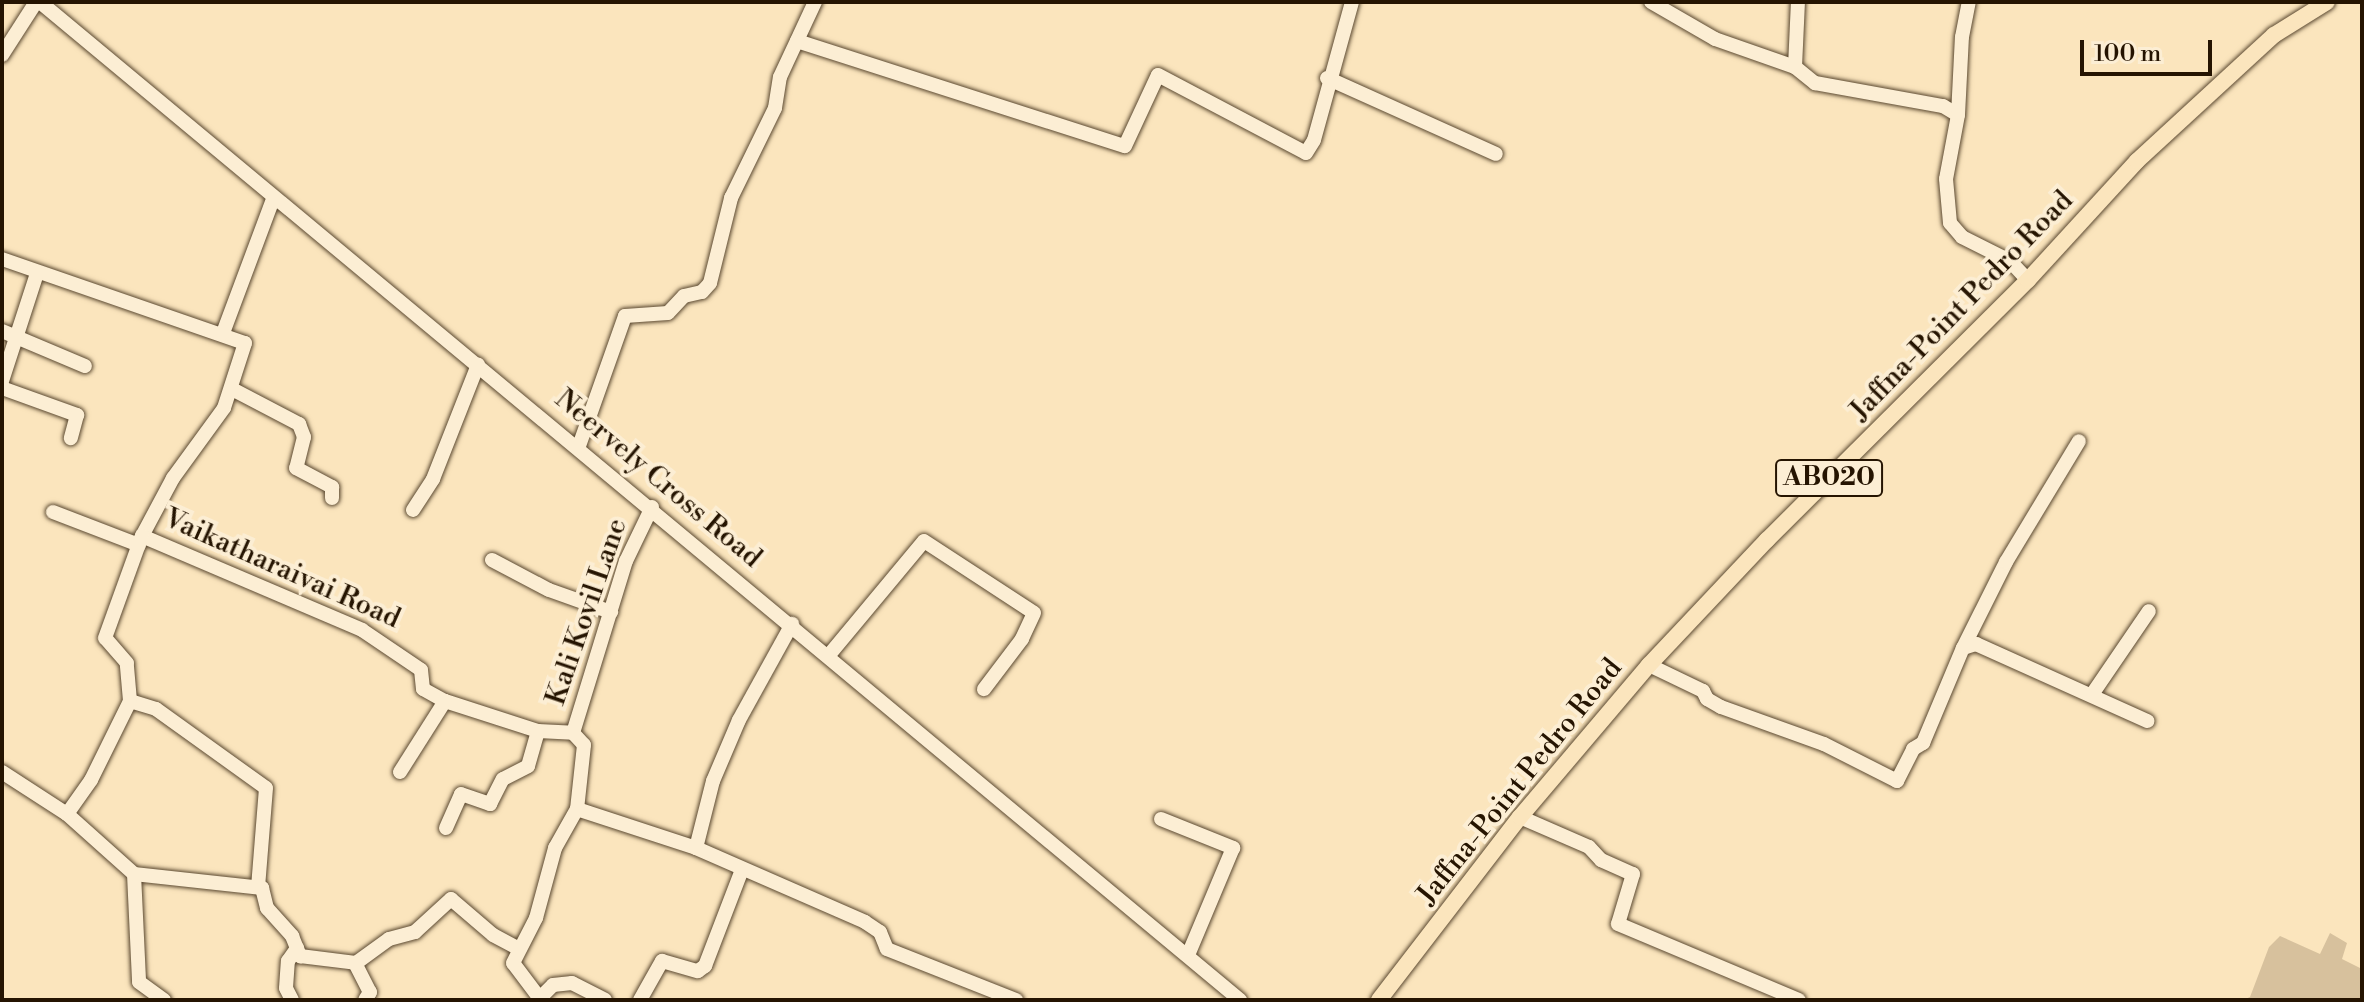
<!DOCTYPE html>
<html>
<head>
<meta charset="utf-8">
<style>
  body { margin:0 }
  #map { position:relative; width:2364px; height:1002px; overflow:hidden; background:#fbe5bd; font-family:"Libre Bodoni",serif }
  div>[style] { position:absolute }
  .green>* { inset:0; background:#d7c19d }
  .roads { filter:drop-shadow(0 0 2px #5a4830) drop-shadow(0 0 2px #5a4830) }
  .minor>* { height:14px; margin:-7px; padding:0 7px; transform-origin:7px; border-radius:7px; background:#fceed4 }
  .major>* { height:16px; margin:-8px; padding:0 8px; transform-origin:8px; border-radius:8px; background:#fbe5bd }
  span { translate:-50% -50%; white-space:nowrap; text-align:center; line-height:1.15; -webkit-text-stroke:8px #fceed4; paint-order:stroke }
  .shield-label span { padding:2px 6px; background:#fceed4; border:2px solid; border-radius:6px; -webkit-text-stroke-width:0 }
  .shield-label { font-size:26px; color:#251401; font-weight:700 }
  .street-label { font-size:28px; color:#251401 }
  .frame { position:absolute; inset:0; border:4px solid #251401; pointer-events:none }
  .scale { position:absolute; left:2080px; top:40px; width:132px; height:36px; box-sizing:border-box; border:4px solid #251401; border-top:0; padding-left:10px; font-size:24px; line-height:28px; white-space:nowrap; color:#251401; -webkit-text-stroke:6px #fceed4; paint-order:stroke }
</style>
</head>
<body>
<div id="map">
  <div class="green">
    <i style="clip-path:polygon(2330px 933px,2347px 943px,2342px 959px,2362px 969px,2362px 1000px,2243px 1000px,2250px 997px,2269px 947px,2280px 936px,2320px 954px)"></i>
  </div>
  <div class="roads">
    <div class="minor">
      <i style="left:40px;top:2px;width:1561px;rotate:39.75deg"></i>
      <i style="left:1651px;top:2px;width:74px;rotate:30deg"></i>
      <i style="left:1715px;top:39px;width:85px;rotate:19.3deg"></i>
      <i style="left:1795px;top:67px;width:26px;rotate:39deg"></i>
      <i style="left:1815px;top:83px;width:130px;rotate:10.2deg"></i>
      <i style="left:1943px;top:106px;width:17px;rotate:31deg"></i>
      <i style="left:1958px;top:115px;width:65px;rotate:100.6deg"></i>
      <i style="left:1946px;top:179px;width:44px;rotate:84.8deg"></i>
      <i style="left:1950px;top:223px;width:18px;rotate:49deg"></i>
      <i style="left:1962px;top:237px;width:54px;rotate:26.6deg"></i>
      <i style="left:2010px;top:261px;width:26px;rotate:47deg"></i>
      <i style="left:797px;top:41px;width:344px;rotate:17.8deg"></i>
      <i style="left:1125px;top:146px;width:78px;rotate:-65.1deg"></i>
      <i style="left:1158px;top:75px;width:167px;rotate:27.8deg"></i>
      <i style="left:1306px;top:153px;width:15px;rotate:-58deg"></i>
      <i style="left:1314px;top:140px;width:143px;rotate:-74.6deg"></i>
      <i style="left:2px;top:55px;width:63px;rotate:-57.3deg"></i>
      <i style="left:1795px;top:67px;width:65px;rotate:-87.4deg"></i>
      <i style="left:1327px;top:78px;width:185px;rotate:24.2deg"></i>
      <i style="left:1958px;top:115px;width:78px;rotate:-87.1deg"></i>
      <i style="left:1962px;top:37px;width:36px;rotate:-79deg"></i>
      <i style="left:2px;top:259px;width:257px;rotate:19.1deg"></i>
      <i style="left:245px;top:343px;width:68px;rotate:107.9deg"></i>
      <i style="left:224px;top:408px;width:87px;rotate:126.1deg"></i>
      <i style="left:173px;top:478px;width:66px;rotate:118.1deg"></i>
      <i style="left:142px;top:536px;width:239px;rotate:23.1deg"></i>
      <i style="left:362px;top:630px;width:71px;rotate:34.1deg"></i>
      <i style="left:421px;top:670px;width:19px;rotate:84deg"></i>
      <i style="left:423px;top:689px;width:25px;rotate:29deg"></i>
      <i style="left:445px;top:701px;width:98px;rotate:17.9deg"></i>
      <i style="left:538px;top:731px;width:35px;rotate:3deg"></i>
      <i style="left:573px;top:733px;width:16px;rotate:47deg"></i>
      <i style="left:584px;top:745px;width:64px;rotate:96.2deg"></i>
      <i style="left:577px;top:809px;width:125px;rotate:18.1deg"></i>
      <i style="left:696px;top:848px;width:184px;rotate:23.6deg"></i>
      <i style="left:865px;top:922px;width:18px;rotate:34deg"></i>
      <i style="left:880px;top:932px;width:18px;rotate:68deg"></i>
      <i style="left:887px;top:949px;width:139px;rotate:21.6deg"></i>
      <i style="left:2px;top:331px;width:90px;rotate:22.9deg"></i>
      <i style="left:223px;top:333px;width:143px;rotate:-69.5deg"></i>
      <i style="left:2px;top:381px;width:114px;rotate:-72deg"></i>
      <i style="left:2px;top:388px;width:80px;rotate:19.8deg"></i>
      <i style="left:77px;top:415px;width:24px;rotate:105deg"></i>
      <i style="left:232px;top:389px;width:76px;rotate:27.6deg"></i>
      <i style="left:299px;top:424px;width:14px;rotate:69deg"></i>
      <i style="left:304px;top:437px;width:32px;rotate:104deg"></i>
      <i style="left:296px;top:468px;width:41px;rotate:27.8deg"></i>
      <i style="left:332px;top:487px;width:11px;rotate:90deg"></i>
      <i style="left:579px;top:446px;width:138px;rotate:-70.5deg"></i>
      <i style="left:625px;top:316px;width:43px;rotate:-4deg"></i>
      <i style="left:668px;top:313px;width:23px;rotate:-47deg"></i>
      <i style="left:684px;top:296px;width:18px;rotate:-13deg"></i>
      <i style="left:702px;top:292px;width:12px;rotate:-48deg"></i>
      <i style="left:710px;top:283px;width:88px;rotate:-76.1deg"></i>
      <i style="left:731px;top:198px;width:100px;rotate:-63.9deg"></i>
      <i style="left:775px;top:108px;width:31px;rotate:-81deg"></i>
      <i style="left:780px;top:77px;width:83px;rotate:-65deg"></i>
      <i style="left:413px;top:510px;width:37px;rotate:-57deg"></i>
      <i style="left:433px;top:479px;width:123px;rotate:-68.5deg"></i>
      <i style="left:53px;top:512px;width:92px;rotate:21deg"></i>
      <i style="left:492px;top:560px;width:64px;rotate:27.8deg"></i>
      <i style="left:549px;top:590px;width:66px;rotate:19.5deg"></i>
      <i style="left:1963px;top:648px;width:96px;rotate:-63.4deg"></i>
      <i style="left:2006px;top:562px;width:141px;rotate:-58.9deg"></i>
      <i style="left:829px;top:655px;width:148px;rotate:-50.2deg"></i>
      <i style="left:924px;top:541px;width:131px;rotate:33.2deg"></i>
      <i style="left:1034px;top:613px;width:29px;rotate:115deg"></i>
      <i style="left:1022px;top:639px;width:63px;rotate:127.2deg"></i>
      <i style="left:1649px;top:665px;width:60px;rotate:25.7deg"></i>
      <i style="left:1703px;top:691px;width:9px;rotate:63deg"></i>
      <i style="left:1707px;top:699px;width:16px;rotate:30deg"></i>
      <i style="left:1721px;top:707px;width:109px;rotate:19.8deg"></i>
      <i style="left:1824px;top:744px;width:82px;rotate:26.9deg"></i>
      <i style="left:1897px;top:781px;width:36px;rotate:-63deg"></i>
      <i style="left:1913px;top:749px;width:12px;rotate:-31deg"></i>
      <i style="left:1923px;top:743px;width:103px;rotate:-67.2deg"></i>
      <i style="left:1963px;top:648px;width:14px;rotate:-17deg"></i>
      <i style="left:1976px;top:644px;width:188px;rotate:24.2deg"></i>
      <i style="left:2093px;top:693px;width:99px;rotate:-55.7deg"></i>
      <i style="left:130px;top:701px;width:27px;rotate:17deg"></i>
      <i style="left:156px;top:709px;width:135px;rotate:35.7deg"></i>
      <i style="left:266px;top:788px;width:99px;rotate:94.6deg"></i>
      <i style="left:573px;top:733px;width:180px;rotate:-72.9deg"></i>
      <i style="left:626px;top:561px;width:60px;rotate:-64.3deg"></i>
      <i style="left:2px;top:772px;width:77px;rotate:32.9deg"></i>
      <i style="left:67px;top:814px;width:90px;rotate:41.8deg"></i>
      <i style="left:134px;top:874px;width:108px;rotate:87.3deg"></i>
      <i style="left:139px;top:982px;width:31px;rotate:36deg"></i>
      <i style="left:400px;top:772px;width:84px;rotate:-57.6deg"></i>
      <i style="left:67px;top:814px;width:42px;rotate:-54.8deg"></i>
      <i style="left:91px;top:780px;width:88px;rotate:-63.7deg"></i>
      <i style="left:130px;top:701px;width:38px;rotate:-95deg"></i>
      <i style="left:127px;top:663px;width:33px;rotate:-131deg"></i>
      <i style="left:105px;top:638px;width:109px;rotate:-70.1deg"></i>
      <i style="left:1520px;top:817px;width:75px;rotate:23.5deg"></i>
      <i style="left:1589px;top:847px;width:18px;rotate:47deg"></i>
      <i style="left:1601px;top:860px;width:35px;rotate:24deg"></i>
      <i style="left:1633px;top:874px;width:52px;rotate:106.7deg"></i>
      <i style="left:1618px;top:924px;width:196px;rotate:22.8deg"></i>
      <i style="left:1161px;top:819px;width:78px;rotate:21.9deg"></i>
      <i style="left:1233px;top:848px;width:116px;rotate:112.8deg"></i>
      <i style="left:446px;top:828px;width:37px;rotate:-66deg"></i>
      <i style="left:461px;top:794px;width:31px;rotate:19deg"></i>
      <i style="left:490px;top:804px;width:28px;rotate:-63deg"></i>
      <i style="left:503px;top:779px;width:28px;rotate:-27deg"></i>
      <i style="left:528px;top:766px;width:36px;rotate:-74deg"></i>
      <i style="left:696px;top:848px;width:69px;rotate:-75.8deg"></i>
      <i style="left:713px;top:781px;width:66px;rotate:-66.9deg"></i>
      <i style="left:739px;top:720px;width:110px;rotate:-61.1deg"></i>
      <i style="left:134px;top:874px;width:129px;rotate:6.2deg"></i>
      <i style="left:262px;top:888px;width:21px;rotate:76deg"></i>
      <i style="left:267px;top:908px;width:38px;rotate:48deg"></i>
      <i style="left:292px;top:936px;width:22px;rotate:68deg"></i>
      <i style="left:300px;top:956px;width:56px;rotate:7.1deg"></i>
      <i style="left:356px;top:963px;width:41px;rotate:-36deg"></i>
      <i style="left:389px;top:939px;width:27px;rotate:-15deg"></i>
      <i style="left:415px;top:932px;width:49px;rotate:-42.5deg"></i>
      <i style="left:451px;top:899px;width:55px;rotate:40.6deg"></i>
      <i style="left:493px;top:935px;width:30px;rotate:28deg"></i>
      <i style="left:355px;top:963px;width:33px;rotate:63deg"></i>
      <i style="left:370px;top:992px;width:9px;rotate:122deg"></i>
      <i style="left:541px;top:997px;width:17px;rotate:-45deg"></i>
      <i style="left:553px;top:985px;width:19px;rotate:-6deg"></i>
      <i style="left:572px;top:983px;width:37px;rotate:27deg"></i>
      <i style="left:292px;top:1000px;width:13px;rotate:-117deg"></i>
      <i style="left:286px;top:988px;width:27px;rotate:-86deg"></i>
      <i style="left:288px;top:961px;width:16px;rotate:-55deg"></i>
      <i style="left:541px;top:1000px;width:46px;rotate:-127.1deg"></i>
      <i style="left:513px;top:963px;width:51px;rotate:-62.9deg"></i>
      <i style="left:536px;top:918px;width:73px;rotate:-74.8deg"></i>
      <i style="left:555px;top:848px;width:45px;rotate:-60.6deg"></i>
      <i style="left:640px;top:1000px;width:45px;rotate:-60.6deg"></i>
      <i style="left:662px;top:961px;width:37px;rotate:16deg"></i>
      <i style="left:698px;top:971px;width:9px;rotate:-36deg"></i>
      <i style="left:705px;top:966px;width:101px;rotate:-69deg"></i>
    </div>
    <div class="major">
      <i style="left:1379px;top:1000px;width:231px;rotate:-52.4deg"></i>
      <i style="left:1520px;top:817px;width:199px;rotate:-49.7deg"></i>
      <i style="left:1649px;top:665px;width:172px;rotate:-46.7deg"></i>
      <i style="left:1767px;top:540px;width:368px;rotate:-44.9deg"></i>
      <i style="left:2028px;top:280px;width:161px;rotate:-47.5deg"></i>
      <i style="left:2137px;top:161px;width:186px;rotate:-42.6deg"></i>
      <i style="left:2274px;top:35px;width:62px;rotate:-31.9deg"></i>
    </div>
  </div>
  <div class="shield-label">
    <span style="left:1829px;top:478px">AB020</span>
  </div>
  <div class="street-label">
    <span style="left:1962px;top:306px;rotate:-46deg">Jaffna-Point Pedro Road</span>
    <span style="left:658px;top:479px;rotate:40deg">Neervely Cross Road</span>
    <span style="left:282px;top:569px;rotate:24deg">Vaikatharaivai Road</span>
    <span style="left:587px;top:612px;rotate:-71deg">Kali Kovil Lane</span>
    <span style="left:1520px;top:782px;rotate:-51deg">Jaffna-Point Pedro Road</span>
  </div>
  <div class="frame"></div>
  <div class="scale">100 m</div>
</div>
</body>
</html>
